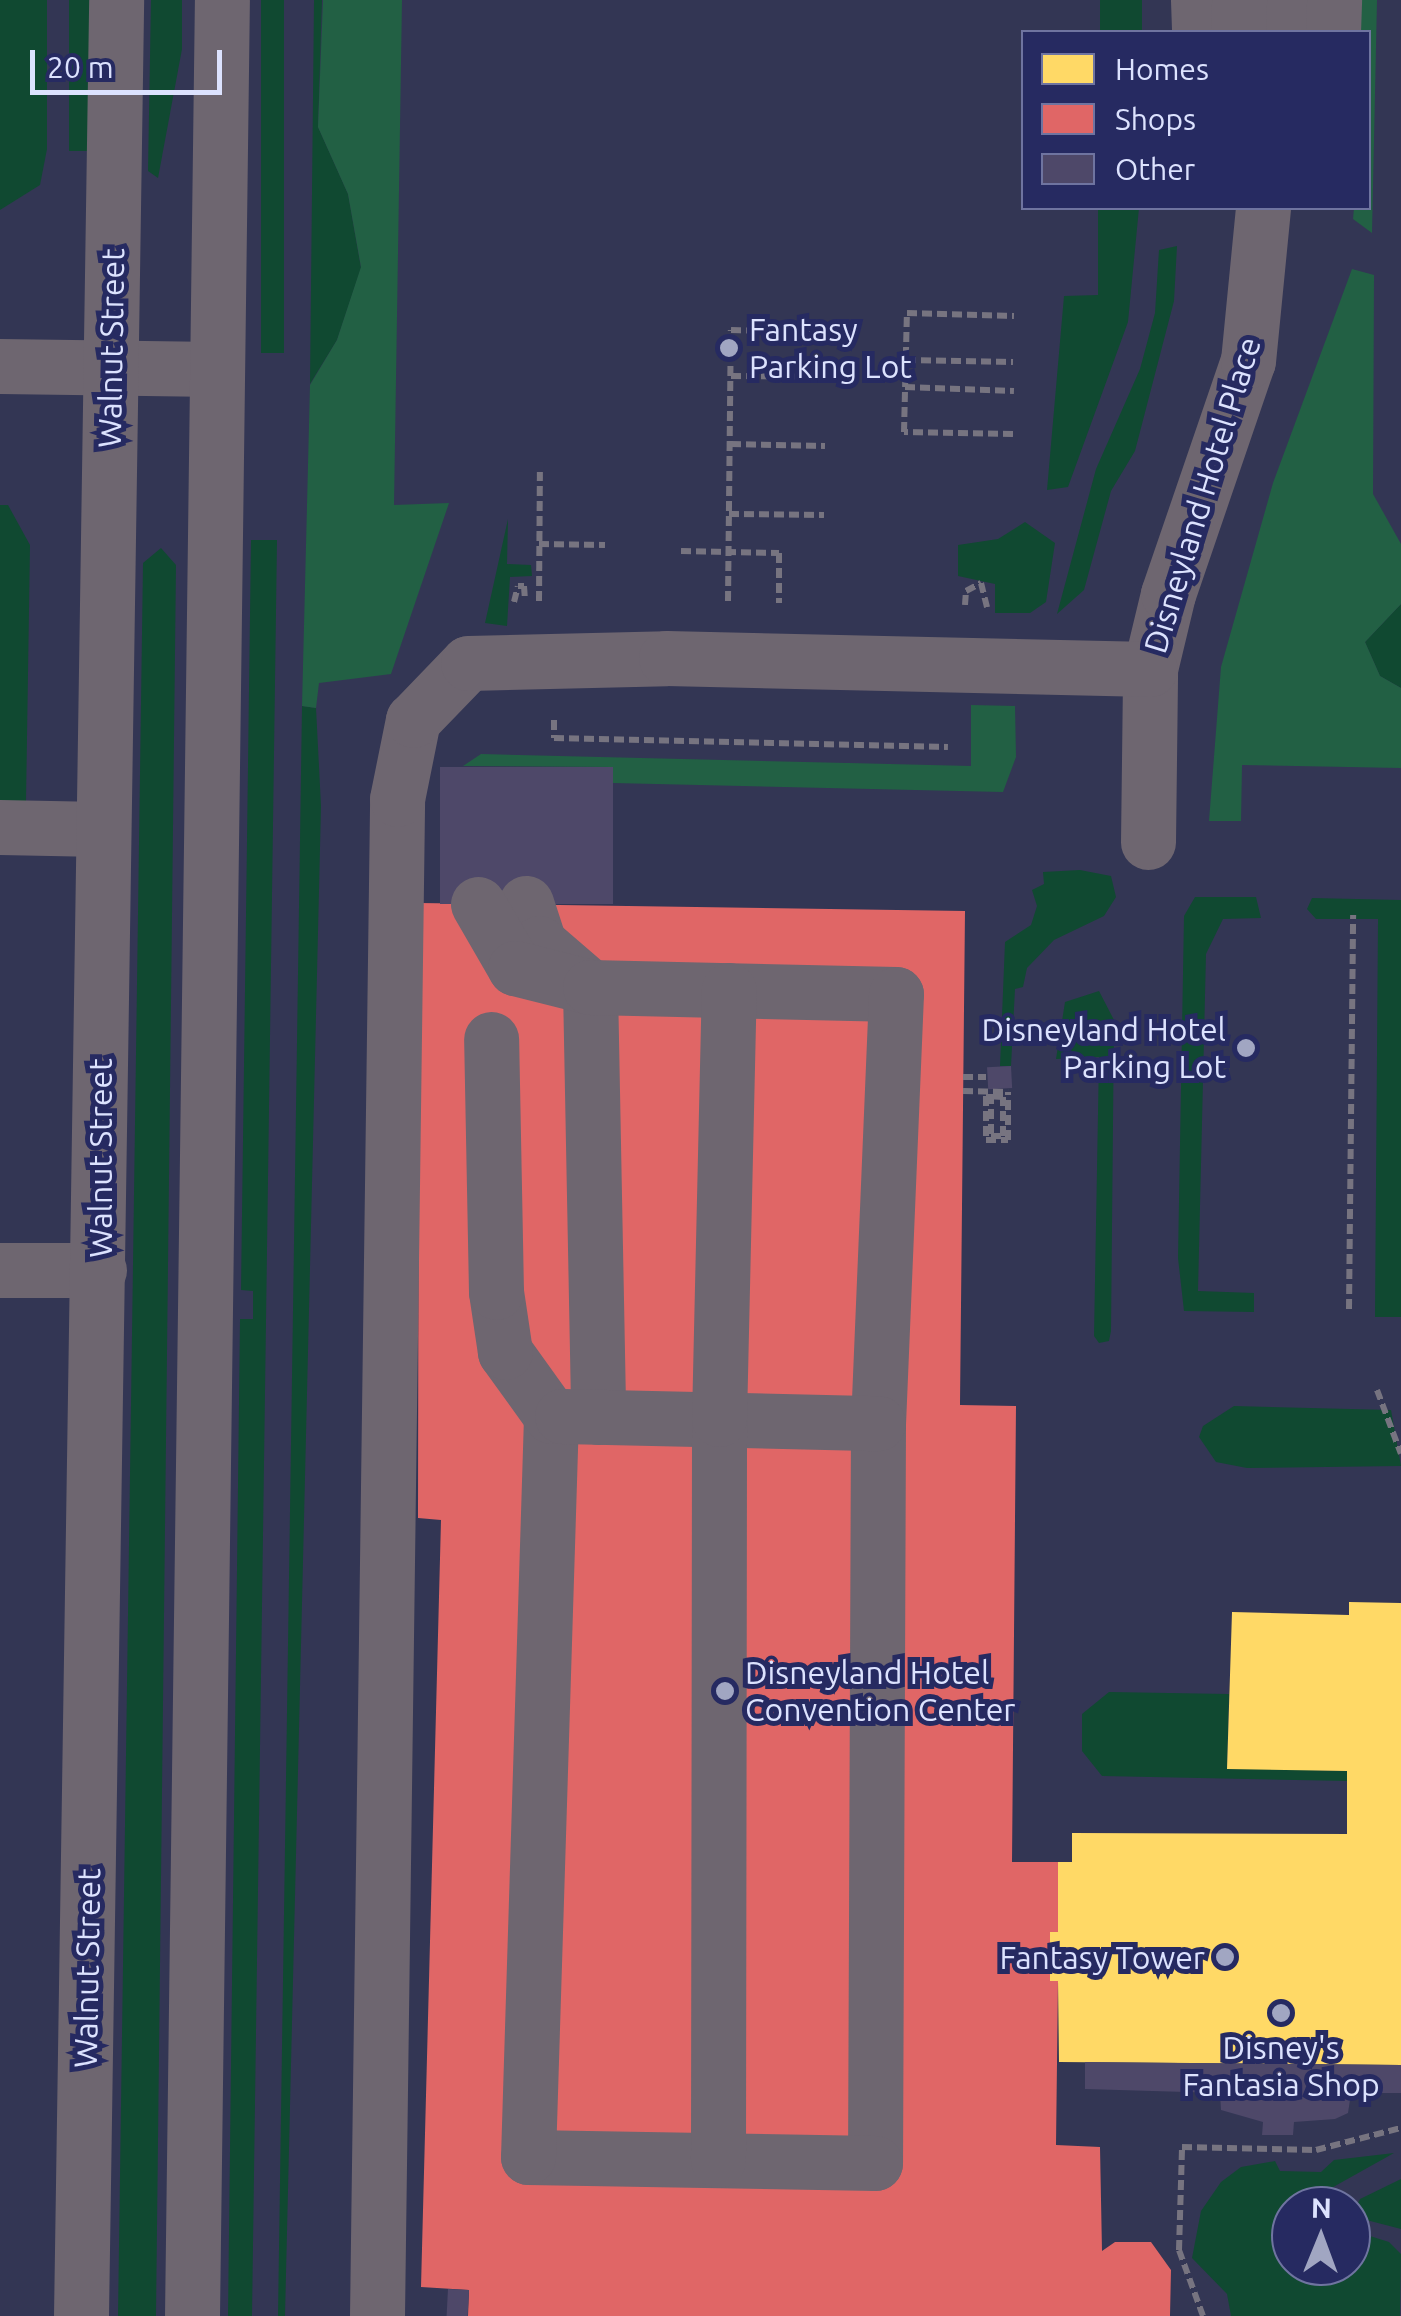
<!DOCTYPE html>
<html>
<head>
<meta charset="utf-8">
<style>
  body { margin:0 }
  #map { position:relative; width:1401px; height:2316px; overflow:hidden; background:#333654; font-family:Ubuntu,sans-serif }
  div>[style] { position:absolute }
  .green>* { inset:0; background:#104931; transform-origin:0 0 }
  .forest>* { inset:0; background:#226044 }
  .homes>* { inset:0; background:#ffd966 }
  .shops>* { inset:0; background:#e06666 }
  .building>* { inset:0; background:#4e4869; transform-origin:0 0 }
  .path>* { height:6px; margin-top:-3px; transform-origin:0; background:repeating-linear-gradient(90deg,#777480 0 10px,transparent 0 15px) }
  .minor>* { height:55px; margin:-27.5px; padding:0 27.5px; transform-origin:27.5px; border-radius:27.5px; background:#6e6670 }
  .path-bridge>* { height:6px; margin-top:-3px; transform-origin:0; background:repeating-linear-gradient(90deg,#777480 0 10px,transparent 0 15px) }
  .dots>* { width:28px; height:28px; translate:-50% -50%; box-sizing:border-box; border:5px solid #262a61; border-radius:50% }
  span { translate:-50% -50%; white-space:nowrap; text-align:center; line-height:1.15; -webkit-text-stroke:10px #262a61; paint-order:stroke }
  .poi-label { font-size:32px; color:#dce2fe }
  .left { translate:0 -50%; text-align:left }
  .right { translate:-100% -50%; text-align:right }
  .street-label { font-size:32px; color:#dce2fe }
  .legend { position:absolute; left:1021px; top:30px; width:350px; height:180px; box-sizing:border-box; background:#262a61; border:2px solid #6f74a0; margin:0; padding:12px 18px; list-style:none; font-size:30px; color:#dce2fe }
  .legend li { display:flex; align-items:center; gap:20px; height:50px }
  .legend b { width:50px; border:2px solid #6f74a0 }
  .north { position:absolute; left:1271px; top:2186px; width:100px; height:100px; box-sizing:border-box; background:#262a61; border:2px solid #6f74a0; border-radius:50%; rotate:1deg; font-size:28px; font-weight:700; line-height:40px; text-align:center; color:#dce2fe }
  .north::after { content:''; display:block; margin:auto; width:35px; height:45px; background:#a1a6c2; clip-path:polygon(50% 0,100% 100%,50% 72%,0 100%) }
  .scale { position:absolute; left:30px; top:50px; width:192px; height:45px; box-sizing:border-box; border:5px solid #dce2fe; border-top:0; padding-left:12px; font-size:30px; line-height:35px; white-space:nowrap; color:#dce2fe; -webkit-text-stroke:8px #262a61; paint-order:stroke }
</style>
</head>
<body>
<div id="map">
  <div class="green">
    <i style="clip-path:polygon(0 0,47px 0,47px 149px,40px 185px,0 210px)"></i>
    <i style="left:69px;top:0;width:21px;height:151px"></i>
    <i style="clip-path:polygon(151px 0,182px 0,182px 49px,158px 178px,148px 171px)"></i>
    <i style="left:261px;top:0;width:23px;height:353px"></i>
    <i style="clip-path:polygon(314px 0,322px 0,318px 127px,348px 194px,361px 268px,337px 340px,310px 384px)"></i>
    <i style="left:1100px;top:0;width:42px;height:32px"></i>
    <i style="clip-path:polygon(1098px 208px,1139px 208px,1128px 322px,1068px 487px,1047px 490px,1064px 296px,1098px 295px)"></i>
    <i style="clip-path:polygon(1177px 246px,1174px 301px,1135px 451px,1111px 491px,1084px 590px,1057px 614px,1096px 469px,1140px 369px,1155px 313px,1159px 250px)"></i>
    <i style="clip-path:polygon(0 505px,8px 505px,30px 545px,26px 801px,0 801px)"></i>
    <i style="clip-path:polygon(508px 519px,507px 564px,531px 565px,532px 576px,510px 577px,507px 626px,485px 623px)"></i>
    <i style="clip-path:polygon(1025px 522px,1055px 543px,1046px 602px,1030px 613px,995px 613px,995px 584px,958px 576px,958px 545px,998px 539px)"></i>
    <i style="clip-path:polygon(251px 540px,277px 540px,252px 2316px,228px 2316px,240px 1319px,253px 1319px,253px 1291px,241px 1290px)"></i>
    <i style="clip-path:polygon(161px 548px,176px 565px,156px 2316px,118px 2316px,143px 563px)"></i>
    <i style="clip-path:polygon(1401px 604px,1401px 688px,1380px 676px,1365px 642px)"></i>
    <i style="clip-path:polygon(302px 706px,316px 708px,321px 806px,285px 2316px,278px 2316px)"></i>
    <i style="clip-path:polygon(1080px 870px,1111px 876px,1116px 897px,1104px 916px,1054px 940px,1027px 968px,1023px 987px,1015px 989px,1011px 1066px,1000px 1066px,1005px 942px,1031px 925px,1037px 906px,1032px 890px,1044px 884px,1043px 872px)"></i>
    <i style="clip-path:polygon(1195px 897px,1256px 897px,1261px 918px,1223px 919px,1206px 954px,1198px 1291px,1254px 1293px,1254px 1312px,1184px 1311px,1178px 1258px,1184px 916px)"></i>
    <i style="clip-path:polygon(1312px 898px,1401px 900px,1401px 1317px,1375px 1317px,1378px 919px,1316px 919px,1307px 909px)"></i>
    <i style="clip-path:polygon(1099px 991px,1114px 1020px,1111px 1331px,1109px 1341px,1099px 1343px,1094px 1336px,1099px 1057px,1056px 1059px,1065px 1002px)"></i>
    <i style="clip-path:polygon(1234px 1406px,1391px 1410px,1401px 1466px,1247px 1468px,1216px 1462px,1199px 1437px,1203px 1426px)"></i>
    <i style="clip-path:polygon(1109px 1692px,1229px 1694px,1227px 1768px,1347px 1771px,1347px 1781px,1102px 1776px,1082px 1751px,1082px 1714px)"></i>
    <i style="clip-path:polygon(1394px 2153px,1285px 2214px,1291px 2266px,1351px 2266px,1351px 2230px,1389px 2242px,1401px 2254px,1400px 2316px,1231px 2316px,1227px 2294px,1192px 2258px,1201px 2211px,1221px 2182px,1241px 2167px,1275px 2161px,1280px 2171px,1321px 2172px,1334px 2160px)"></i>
    <i style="clip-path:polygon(1401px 2179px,1401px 2229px,1351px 2216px,1360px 2199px)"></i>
  </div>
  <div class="forest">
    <i style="clip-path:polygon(323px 0,402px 0,394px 505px,449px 503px,391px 674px,319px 683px,316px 708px,302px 706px,310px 385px,337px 340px,361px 267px,348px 194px,318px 127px)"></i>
    <i style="clip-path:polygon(1358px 0,1377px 0,1372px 233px,1353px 219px,1354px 208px,1368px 208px,1368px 32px,1358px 32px)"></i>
    <i style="clip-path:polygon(1352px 269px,1374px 275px,1373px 494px,1401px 544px,1401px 604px,1365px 642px,1380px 676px,1401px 688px,1401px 768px,1242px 765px,1241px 821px,1209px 821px,1221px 667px,1273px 483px)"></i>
    <i style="clip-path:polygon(971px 705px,1015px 706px,1016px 757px,1003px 792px,613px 783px,613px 767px,463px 766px,481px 754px,971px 766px)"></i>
  </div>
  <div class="homes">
    <i style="clip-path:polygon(1349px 1602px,1401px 1603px,1401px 2065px,1059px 2062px,1058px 1981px,1050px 1981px,1050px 1932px,1058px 1932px,1058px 1862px,1072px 1862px,1072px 1833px,1347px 1834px,1347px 1771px,1227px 1769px,1232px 1612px,1349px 1615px)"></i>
  </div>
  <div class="shops">
    <i style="clip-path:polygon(419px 903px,965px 911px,960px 1405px,1016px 1406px,1012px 1862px,1058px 1862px,1058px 1932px,1050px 1932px,1050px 1981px,1058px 1981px,1056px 2145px,1100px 2147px,1102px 2251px,1115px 2242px,1151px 2242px,1171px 2270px,1170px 2316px,468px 2316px,469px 2290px,421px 2287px,441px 1520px,418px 1518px)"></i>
  </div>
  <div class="building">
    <i style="left:440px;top:767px;width:173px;height:137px"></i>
    <i style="left:1011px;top:1066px;width:22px;height:24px;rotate:87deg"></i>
    <i style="clip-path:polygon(1085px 2062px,1401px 2065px,1401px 2093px,1351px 2093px,1348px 2113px,1335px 2119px,1294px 2122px,1293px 2135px,1262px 2135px,1263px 2122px,1221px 2110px,1220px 2093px,1085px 2089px)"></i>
    <i style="left:448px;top:2289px;width:21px;height:27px;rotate:3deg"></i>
  </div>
  <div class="path">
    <i style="left:906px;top:360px;width:107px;rotate:1.1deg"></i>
    <i style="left:731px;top:376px;width:97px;rotate:0.6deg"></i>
    <i style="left:905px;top:387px;width:109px;rotate:2.1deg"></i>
    <i style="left:1013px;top:434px;width:109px;rotate:-178.9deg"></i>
    <i style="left:904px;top:432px;width:119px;rotate:-88.6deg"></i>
    <i style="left:907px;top:313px;width:107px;rotate:1.6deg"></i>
    <i style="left:731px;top:444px;width:94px;rotate:1.2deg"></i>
    <i style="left:729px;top:514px;width:95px;rotate:0.6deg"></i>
    <i style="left:539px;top:544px;width:66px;rotate:0.9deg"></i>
    <i style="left:681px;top:551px;width:98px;rotate:1.2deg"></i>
    <i style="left:779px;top:553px;width:50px;rotate:90deg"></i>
    <i style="left:539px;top:601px;width:129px;rotate:-89.6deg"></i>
    <i style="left:728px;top:601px;width:271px;rotate:-89.4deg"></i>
    <i style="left:731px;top:330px;width:97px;rotate:1.8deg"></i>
    <i style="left:514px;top:602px;width:16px;rotate:-76deg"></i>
    <i style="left:518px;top:586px;width:6px"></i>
    <i style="left:524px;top:586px;width:14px;rotate:86deg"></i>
    <i style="left:965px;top:605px;width:14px;rotate:-86deg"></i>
    <i style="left:966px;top:591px;width:17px;rotate:-28deg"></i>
    <i style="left:981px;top:583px;width:25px;rotate:76deg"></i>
    <i style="left:554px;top:720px;width:18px;rotate:90deg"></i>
    <i style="left:554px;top:738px;width:394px;rotate:1.3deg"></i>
    <i style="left:963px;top:1077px;width:23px"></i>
    <i style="left:963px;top:1091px;width:45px;rotate:1.3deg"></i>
    <i style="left:991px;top:1094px;width:42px;rotate:90deg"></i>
    <i style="left:991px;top:1136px;width:12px"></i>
    <i style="left:1003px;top:1136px;width:39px;rotate:-90deg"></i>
    <i style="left:1349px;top:1309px;width:394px;rotate:-89.4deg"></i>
    <i style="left:1377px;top:1390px;width:68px;rotate:69.4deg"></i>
    <i style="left:1203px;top:2316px;width:70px;rotate:-110deg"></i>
    <i style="left:1179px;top:2250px;width:103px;rotate:-88.3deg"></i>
    <i style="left:1182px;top:2147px;width:134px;rotate:1.3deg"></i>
    <i style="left:1316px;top:2150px;width:88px;rotate:-14.5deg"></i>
  </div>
  <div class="minor">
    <i style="left:1198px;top:0;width:32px;rotate:88deg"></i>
    <i style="left:1289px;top:0;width:32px;rotate:88deg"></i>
    <i style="left:1238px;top:32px;width:32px;rotate:-88deg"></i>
    <i style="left:1333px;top:32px;width:32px;rotate:-88deg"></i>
    <i style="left:0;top:366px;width:217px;rotate:0.8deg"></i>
    <i style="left:0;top:827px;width:101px;rotate:1.1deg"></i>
    <i style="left:1148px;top:842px;width:173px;rotate:-89.3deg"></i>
    <i style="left:1150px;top:669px;width:77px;rotate:-76.5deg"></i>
    <i style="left:1168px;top:594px;width:246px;rotate:-71.1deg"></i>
    <i style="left:1248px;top:361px;width:154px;rotate:-84.4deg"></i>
    <i style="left:526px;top:903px;width:42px;rotate:72deg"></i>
    <i style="left:539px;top:943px;width:67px;rotate:40.8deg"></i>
    <i style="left:590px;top:987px;width:430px;rotate:88.9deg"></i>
    <i style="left:478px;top:904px;width:74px;rotate:60deg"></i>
    <i style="left:515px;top:968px;width:77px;rotate:14.2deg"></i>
    <i style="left:590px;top:987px;width:306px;rotate:1.3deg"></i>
    <i style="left:896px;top:994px;width:429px;rotate:92.4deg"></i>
    <i style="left:878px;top:1423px;width:740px;rotate:90.23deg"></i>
    <i style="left:875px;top:2163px;width:347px;rotate:-179deg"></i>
    <i style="left:528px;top:2157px;width:741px;rotate:-88.22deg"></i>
    <i style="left:551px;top:1416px;width:79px;rotate:-125.7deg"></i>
    <i style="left:505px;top:1352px;width:61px;rotate:-98.5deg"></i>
    <i style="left:496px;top:1292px;width:253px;rotate:-91.1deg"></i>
    <i style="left:0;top:1270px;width:99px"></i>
    <i style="left:562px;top:1416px;width:316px;rotate:1.3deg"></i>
    <i style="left:718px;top:2160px;width:741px;rotate:-89.92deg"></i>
    <i style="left:719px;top:1419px;width:429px;rotate:-88.7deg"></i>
    <i style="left:81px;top:2316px;width:2316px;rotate:-89.13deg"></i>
    <i style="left:192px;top:2316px;width:2316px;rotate:-89.26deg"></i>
    <i style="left:377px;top:2316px;width:1517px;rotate:-89.24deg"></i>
    <i style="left:397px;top:799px;width:81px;rotate:-78.6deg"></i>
    <i style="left:413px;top:720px;width:79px;rotate:-46deg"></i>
    <i style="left:468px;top:663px;width:198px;rotate:-1.4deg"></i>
    <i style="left:666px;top:658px;width:484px;rotate:1.3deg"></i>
  </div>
  <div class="path-bridge">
    <i style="left:1003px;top:1097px;width:17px;rotate:-177deg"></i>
    <i style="left:986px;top:1096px;width:44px;rotate:90deg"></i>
    <i style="left:986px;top:1140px;width:22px"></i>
    <i style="left:1008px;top:1140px;width:48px;rotate:-90deg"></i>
  </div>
  <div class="dots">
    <i style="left:729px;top:348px;background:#a1a6c2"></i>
    <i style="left:1246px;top:1048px;background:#a1a6c2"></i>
    <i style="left:725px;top:1691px;background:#a1a6c2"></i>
    <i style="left:1225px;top:1957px;background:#a1a6c2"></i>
    <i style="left:1281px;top:2013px;background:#a1a6c2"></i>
  </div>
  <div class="poi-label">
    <span class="left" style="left:749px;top:348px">Fantasy<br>Parking Lot</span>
    <span class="right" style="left:1226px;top:1048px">Disneyland Hotel<br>Parking Lot</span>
    <span class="left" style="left:745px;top:1691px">Disneyland Hotel<br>Convention Center</span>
    <span class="right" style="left:1205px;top:1957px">Fantasy Tower</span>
    <span style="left:1281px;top:2066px">Disney's<br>Fantasia Shop</span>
  </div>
  <div class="street-label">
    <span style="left:111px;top:348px;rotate:-89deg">Walnut Street</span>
    <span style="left:1202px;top:495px;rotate:-73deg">Disneyland Hotel Place</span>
    <span style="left:100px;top:1158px;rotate:-90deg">Walnut Street</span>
    <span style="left:87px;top:1968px;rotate:-89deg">Walnut Street</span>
  </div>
  <ul class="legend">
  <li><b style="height:28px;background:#ffd966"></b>Homes</li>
  <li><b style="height:28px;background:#e06666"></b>Shops</li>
  <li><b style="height:28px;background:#4e4869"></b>Other</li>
  </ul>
  <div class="north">N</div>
  <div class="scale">20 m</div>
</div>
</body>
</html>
